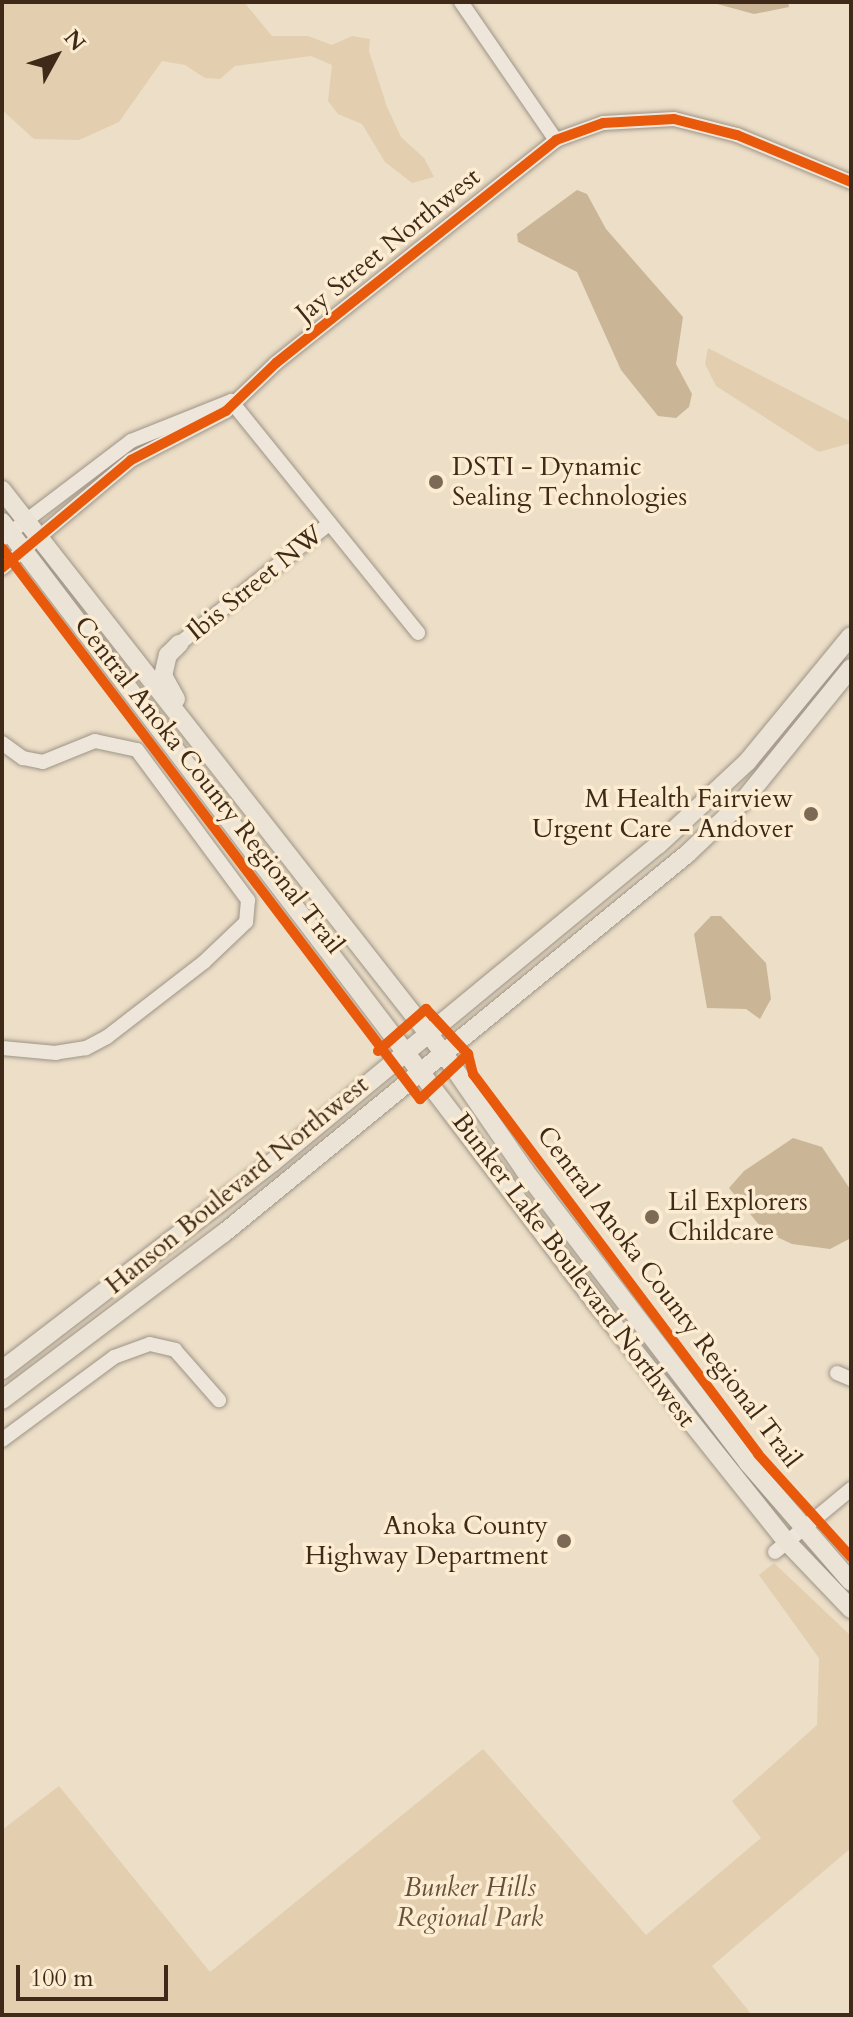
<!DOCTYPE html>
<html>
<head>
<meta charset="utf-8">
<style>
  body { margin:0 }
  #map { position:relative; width:853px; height:2017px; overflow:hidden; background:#ecdec7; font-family:Cardo,serif }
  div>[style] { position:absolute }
  .green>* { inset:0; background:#e3cfb0 }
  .water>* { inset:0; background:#cab597 }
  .roads { filter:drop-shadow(0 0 2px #9e9486) drop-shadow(0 0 2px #9e9486) }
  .minor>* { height:14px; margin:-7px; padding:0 7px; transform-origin:7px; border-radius:7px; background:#eee6db }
  .major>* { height:18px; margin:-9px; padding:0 9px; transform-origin:9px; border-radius:9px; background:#ebe3d5 }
  .cycleway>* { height:10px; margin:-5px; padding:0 5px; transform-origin:5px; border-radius:5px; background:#e8590c }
  .dots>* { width:22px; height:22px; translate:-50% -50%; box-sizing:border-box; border:4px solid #fcecd1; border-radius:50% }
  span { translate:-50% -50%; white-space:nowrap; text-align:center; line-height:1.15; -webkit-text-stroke:7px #fcecd1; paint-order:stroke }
  .street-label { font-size:26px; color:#3f2a19 }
  .poi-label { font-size:26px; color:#3f2a19 }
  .left { translate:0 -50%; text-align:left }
  .right { translate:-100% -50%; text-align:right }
  .park-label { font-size:26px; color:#66503a; font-style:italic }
  .frame { position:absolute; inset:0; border:4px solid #3f2a19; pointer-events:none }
  .north { position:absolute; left:16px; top:16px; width:80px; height:80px; -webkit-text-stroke:6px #fcecd1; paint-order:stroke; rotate:50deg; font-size:22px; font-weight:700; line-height:32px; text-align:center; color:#3f2a19 }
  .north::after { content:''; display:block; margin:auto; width:28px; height:36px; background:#3f2a19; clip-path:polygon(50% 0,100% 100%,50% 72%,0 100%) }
  .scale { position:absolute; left:16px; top:1965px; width:152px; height:36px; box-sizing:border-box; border:4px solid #3f2a19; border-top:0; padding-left:10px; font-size:24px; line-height:28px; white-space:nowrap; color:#3f2a19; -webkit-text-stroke:6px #fcecd1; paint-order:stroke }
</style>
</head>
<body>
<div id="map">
  <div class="green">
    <i style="clip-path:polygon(2px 2px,244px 2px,272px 36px,308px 36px,332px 45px,352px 36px,370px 39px,369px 51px,387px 107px,401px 137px,424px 158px,434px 177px,412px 183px,385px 162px,362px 124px,338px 114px,328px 101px,332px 65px,311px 56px,235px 66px,220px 79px,205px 78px,185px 65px,162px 61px,119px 122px,79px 140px,34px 139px,2px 110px)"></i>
    <i style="clip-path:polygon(708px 348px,851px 422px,851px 443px,819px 452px,716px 386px,705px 364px)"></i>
    <i style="clip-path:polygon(774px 1563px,851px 1636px,851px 1848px,712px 1966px,752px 2015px,2px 2015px,2px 1830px,59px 1786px,210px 1972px,483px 1749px,646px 1935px,761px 1838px,732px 1801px,817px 1725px,819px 1658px,759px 1575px)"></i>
  </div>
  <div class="water">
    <i style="clip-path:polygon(710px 2px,788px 2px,789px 7px,754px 14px)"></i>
    <i style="clip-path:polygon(577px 190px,587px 194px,606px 229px,683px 317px,676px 364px,692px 394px,689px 407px,676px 418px,658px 416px,621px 370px,577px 272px,518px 242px,517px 234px)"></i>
    <i style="clip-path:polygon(711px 916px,721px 916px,766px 963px,771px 999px,760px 1019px,746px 1009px,707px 1008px,694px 934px)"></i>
    <i style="clip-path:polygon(793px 1138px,822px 1147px,850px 1189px,851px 1238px,830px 1249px,792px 1244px,764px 1231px,729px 1188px,744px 1171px)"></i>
  </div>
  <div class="roads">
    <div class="minor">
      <i style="left:461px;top:2px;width:168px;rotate:55.5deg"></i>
      <i style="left:231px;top:401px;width:298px;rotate:51.1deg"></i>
      <i style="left:2px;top:539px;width:162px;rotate:-37.2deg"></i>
      <i style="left:131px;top:441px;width:108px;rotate:-21.8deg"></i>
      <i style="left:2px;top:568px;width:168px;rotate:-39.9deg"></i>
      <i style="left:131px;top:460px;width:107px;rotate:-27.3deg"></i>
      <i style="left:226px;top:411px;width:69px;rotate:-43.8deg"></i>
      <i style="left:276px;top:363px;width:358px;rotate:-38.5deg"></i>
      <i style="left:556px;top:140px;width:50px;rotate:-19.9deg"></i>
      <i style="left:603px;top:123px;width:71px;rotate:-3.2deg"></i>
      <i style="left:674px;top:119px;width:65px;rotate:14.3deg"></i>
      <i style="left:737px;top:135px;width:123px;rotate:22.4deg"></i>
      <i style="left:179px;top:644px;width:193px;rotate:-38.7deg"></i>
      <i style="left:2px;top:743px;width:26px;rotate:36deg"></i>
      <i style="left:23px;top:758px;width:20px;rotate:11deg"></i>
      <i style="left:43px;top:762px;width:56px;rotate:-22deg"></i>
      <i style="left:95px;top:741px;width:43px;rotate:12.1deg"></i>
      <i style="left:137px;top:750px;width:187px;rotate:53.5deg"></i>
      <i style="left:248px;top:900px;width:22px;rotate:95deg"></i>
      <i style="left:246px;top:922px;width:58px;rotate:136.4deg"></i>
      <i style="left:204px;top:962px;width:123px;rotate:142.3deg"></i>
      <i style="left:107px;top:1037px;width:24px;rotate:152deg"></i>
      <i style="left:86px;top:1048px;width:30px;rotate:171deg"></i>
      <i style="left:56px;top:1053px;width:54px;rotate:-174.7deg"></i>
      <i style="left:837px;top:1373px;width:15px;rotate:23deg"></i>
      <i style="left:2px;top:1440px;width:139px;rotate:-36.5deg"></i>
      <i style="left:114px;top:1357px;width:38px;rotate:-20deg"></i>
      <i style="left:150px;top:1344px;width:26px;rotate:13deg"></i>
      <i style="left:175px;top:1350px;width:67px;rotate:48.7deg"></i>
      <i style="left:775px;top:1552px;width:99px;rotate:-39.7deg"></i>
    </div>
    <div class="major">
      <i style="left:2px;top:490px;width:718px;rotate:51.9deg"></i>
      <i style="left:445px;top:1055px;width:141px;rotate:55.4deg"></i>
      <i style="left:525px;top:1171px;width:367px;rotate:52.6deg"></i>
      <i style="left:748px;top:1463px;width:157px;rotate:49.1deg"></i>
      <i style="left:2px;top:522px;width:981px;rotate:52.74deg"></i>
      <i style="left:596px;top:1303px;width:306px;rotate:51.4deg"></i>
      <i style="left:787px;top:1542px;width:93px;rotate:46.3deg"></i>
      <i style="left:176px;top:699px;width:26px;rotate:-119deg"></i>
      <i style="left:163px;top:676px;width:22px;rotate:-77deg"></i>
      <i style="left:168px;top:655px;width:16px;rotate:-45deg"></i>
      <i style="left:2px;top:1370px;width:342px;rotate:-37.5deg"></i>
      <i style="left:273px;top:1162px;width:499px;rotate:-39.5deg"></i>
      <i style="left:658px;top:845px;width:122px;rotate:-43deg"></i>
      <i style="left:747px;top:762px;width:163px;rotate:-50.5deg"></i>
      <i style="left:2px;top:1400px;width:278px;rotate:-37deg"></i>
      <i style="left:224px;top:1233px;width:598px;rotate:-39.3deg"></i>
      <i style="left:687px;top:854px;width:79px;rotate:-43.5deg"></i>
      <i style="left:744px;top:800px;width:170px;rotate:-51deg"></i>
    </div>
  </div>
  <div class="cycleway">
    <i style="left:2px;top:548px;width:692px;rotate:52.82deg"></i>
    <i style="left:420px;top:1099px;width:66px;rotate:-43.2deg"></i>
    <i style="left:2px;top:568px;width:168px;rotate:-39.9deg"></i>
    <i style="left:131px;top:460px;width:107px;rotate:-27.3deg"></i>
    <i style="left:226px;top:411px;width:69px;rotate:-43.8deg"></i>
    <i style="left:276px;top:363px;width:358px;rotate:-38.5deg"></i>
    <i style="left:556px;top:140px;width:50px;rotate:-19.9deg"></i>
    <i style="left:603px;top:123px;width:71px;rotate:-3.2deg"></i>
    <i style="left:674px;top:119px;width:65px;rotate:14.3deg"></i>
    <i style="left:737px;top:135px;width:123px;rotate:22.4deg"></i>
    <i style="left:378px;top:1051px;width:64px;rotate:-41.2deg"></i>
    <i style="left:426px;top:1009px;width:62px;rotate:47deg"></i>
    <i style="left:468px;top:1054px;width:21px;rotate:76deg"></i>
    <i style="left:473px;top:1074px;width:475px;rotate:53.1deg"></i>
    <i style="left:758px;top:1454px;width:139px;rotate:47.9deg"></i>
  </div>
  <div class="dots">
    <i style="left:436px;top:482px;background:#7c6956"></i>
    <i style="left:811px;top:814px;background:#7c6956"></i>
    <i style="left:652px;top:1217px;background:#7c6956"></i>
    <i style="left:564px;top:1541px;background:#7c6956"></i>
  </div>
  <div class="street-label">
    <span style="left:388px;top:245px;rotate:-39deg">Jay Street Northwest</span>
    <span style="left:255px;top:583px;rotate:-39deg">Ibis Street NW</span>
    <span style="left:209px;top:785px;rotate:52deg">Central Anoka County Regional Trail</span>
    <span style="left:237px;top:1185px;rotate:-39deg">Hanson Boulevard Northwest</span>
    <span style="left:574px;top:1270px;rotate:53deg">Bunker Lake Boulevard Northwest</span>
    <span style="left:669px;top:1297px;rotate:53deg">Central Anoka County Regional Trail</span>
  </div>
  <div class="poi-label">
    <span class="left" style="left:452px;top:482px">DSTI - Dynamic<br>Sealing Technologies</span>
    <span class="right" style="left:793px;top:814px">M Health Fairview<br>Urgent Care - Andover</span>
    <span class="left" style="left:668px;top:1217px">Lil Explorers<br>Childcare</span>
    <span class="right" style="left:548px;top:1541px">Anoka County<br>Highway Department</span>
  </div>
  <div class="park-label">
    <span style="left:470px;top:1903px">Bunker Hills<br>Regional Park</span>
  </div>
  <div class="frame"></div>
  <div class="north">N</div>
  <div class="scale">100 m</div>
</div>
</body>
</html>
